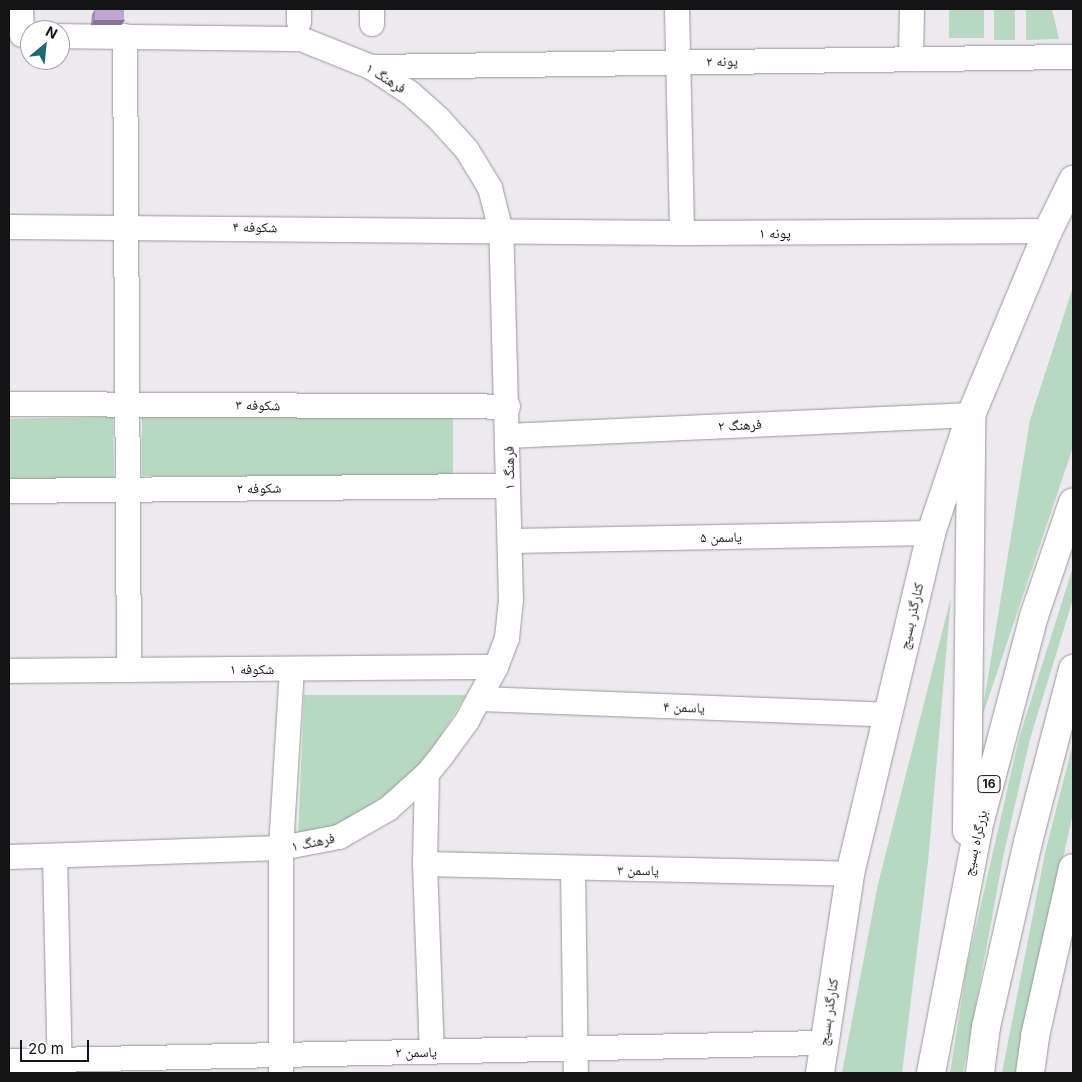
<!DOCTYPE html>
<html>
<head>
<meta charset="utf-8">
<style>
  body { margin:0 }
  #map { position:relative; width:1082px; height:1082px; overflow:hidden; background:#eceaee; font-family:Inter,"Noto Naskh Arabic",sans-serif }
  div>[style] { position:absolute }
  .green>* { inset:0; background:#b8d8c1; transform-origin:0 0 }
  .roads { filter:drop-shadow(0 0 1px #9a979c) drop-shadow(0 0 1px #9a979c) }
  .minor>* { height:24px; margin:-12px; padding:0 12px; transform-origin:12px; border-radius:12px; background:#fff }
  .major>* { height:28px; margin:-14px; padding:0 14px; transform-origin:14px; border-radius:14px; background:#fff }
  .highway>* { height:28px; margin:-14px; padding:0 14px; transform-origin:14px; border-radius:14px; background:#fff }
  .wall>* { inset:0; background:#a48eb5 }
  .shaded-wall>* { inset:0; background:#867494 }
  .building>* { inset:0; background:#bfa5d3; transform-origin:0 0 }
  span { translate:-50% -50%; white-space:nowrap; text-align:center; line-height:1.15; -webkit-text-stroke:4px #fff; paint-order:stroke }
  .shield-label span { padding:1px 4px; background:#fff; border:1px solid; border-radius:4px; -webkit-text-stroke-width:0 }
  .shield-label { font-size:12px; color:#151415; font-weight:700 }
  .street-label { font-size:14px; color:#151415 }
  .frame { position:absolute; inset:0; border:10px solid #151415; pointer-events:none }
  .north { position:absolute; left:20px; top:20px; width:50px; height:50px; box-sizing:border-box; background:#fff; border:1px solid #a1a1a1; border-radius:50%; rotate:28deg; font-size:14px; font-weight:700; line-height:20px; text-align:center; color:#151415 }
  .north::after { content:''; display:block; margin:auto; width:18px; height:22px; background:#206a74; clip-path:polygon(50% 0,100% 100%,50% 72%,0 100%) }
  .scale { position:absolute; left:20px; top:1040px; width:69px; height:22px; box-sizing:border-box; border:2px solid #151415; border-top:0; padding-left:6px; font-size:15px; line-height:18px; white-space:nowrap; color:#151415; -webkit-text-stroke:4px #fff; paint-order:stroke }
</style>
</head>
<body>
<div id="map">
  <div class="green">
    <i style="left:949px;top:9px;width:35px;height:29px"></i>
    <i style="left:994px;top:9px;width:21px;height:31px"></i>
    <i style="clip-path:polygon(1026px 9px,1052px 9px,1059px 39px,1026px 40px)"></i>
    <i style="clip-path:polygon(1073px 287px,1073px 447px,981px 720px,1030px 420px)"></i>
    <i style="left:453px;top:415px;width:61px;height:311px;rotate:90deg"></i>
    <i style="left:113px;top:417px;width:62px;height:104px;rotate:89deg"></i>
    <i style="clip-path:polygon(1073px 567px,1073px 599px,1030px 739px,1004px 853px,963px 1073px,950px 1073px,967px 966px,1019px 738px)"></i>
    <i style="clip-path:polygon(951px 597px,928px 862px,902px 1073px,842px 1073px,878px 884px)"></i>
    <i style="clip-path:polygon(304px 695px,466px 695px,427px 758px,388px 793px,354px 816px,319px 833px,298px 838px)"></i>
    <i style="clip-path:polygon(1073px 743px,1073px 813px,1028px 1019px,1019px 1073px,1002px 1073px,1045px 853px)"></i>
  </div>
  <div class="roads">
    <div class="minor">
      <i style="left:21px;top:9px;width:26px;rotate:88deg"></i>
      <i style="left:299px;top:9px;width:13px;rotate:90deg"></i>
      <i style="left:372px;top:9px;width:15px;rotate:90deg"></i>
      <i style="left:677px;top:9px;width:224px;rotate:88.7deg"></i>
      <i style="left:125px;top:36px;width:634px;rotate:89.64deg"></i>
      <i style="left:911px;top:59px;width:50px;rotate:-88.9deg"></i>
      <i style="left:371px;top:67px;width:702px;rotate:-0.82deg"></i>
      <i style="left:9px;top:227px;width:673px;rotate:0.51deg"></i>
      <i style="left:682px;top:233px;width:366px;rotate:-0.3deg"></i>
      <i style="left:9px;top:404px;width:499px;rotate:0.3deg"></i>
      <i style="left:508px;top:436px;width:463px;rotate:-2.6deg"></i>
      <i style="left:9px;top:491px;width:499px;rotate:-0.6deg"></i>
      <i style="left:512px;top:541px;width:419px;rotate:-1.1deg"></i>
      <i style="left:9px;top:671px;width:487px;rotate:-0.5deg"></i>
      <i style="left:480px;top:699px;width:408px;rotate:2.2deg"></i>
      <i style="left:427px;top:774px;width:90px;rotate:91.3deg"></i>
      <i style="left:425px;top:864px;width:187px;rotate:87.9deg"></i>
      <i style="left:55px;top:856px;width:217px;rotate:88.7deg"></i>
      <i style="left:9px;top:857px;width:272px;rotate:-1.9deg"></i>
      <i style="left:281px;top:848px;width:59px;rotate:-10.7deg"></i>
      <i style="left:339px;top:837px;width:56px;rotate:-29.7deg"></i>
      <i style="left:388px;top:809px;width:52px;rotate:-41.9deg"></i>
      <i style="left:427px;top:774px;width:26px;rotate:-51deg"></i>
      <i style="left:443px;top:754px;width:41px;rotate:-54deg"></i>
      <i style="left:467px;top:721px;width:61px;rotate:-61.8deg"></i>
      <i style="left:496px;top:667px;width:31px;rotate:-69deg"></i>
      <i style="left:507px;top:638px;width:37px;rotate:-84deg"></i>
      <i style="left:511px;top:601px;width:370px;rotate:-91.5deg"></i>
      <i style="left:501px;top:231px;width:44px;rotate:-104.3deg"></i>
      <i style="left:490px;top:188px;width:44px;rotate:-121.2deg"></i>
      <i style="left:467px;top:150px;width:42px;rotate:-132.1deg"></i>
      <i style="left:439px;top:119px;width:39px;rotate:-138deg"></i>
      <i style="left:410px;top:93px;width:47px;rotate:-146.3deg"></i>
      <i style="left:371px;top:67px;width:75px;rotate:-158.2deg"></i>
      <i style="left:301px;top:39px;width:241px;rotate:-179.3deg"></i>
      <i style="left:425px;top:864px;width:425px;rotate:1.3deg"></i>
      <i style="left:573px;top:868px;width:205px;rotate:89.2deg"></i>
      <i style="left:9px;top:1061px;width:814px;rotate:-1.27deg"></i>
      <i style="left:281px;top:1073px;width:225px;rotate:-90deg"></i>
      <i style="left:281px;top:848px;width:179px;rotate:-86.5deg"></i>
    </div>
    <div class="major">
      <i style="left:820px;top:1073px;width:201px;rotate:-81.4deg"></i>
      <i style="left:850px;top:874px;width:350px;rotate:-76.6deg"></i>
      <i style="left:931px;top:533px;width:125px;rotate:-71.3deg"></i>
      <i style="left:971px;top:415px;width:199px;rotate:-67.3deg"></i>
      <i style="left:1048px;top:231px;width:57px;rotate:-63.9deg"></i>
      <i style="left:1030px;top:1073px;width:37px;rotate:-82deg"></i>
      <i style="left:1035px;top:1036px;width:172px;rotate:-77.3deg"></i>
    </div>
    <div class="highway">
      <i style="left:967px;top:831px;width:416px;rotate:-89.4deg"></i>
      <i style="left:931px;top:1073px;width:249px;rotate:-79.1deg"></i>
      <i style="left:978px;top:828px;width:219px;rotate:-75.2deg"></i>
      <i style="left:1034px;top:616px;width:120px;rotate:-71.1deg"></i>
      <i style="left:980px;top:1073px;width:46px;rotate:-82.6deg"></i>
      <i style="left:986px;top:1027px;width:190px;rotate:-77.2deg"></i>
      <i style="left:1028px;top:842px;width:179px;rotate:-75.4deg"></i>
    </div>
  </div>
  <div class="wall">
    <i style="clip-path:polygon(95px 9px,125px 20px,121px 25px,91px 25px,92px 14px)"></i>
  </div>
  <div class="shaded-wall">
    <i style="clip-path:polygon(94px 20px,125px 20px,121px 25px,91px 25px)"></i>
  </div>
  <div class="building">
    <i style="left:95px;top:9px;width:29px;height:11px"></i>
  </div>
  <div class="shield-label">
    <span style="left:989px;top:784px">16</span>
  </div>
  <div class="street-label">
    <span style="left:722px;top:61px;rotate:-1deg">پونه ۲</span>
    <span style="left:386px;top:78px;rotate:32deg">فرهنگ ۱</span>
    <span style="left:255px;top:227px;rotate:1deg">شکوفه ۴</span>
    <span style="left:775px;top:233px">پونه ۱</span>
    <span style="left:258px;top:405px;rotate:1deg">شکوفه ۳</span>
    <span style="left:740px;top:425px;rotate:-3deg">فرهنگ ۲</span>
    <span style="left:509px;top:468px;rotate:-91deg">فرهنگ ۱</span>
    <span style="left:259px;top:488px;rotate:-1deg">شکوفه ۲</span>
    <span style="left:721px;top:537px;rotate:-1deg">یاسمن ۵</span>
    <span style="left:911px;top:616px;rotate:-77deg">کنارگذر بسیج</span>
    <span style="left:252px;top:669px">شکوفه ۱</span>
    <span style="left:684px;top:707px;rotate:2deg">یاسمن ۴</span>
    <span style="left:313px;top:842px;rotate:-12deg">فرهنگ ۱</span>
    <span style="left:975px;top:843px;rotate:-77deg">بزرگراه بسیج</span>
    <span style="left:638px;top:870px;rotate:1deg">یاسمن ۳</span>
    <span style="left:828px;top:1012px;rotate:-81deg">کنارگذر بسیج</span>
    <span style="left:416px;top:1052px;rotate:-1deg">یاسمن ۲</span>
  </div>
  <div class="frame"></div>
  <div class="north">N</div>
  <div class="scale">20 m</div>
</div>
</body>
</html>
